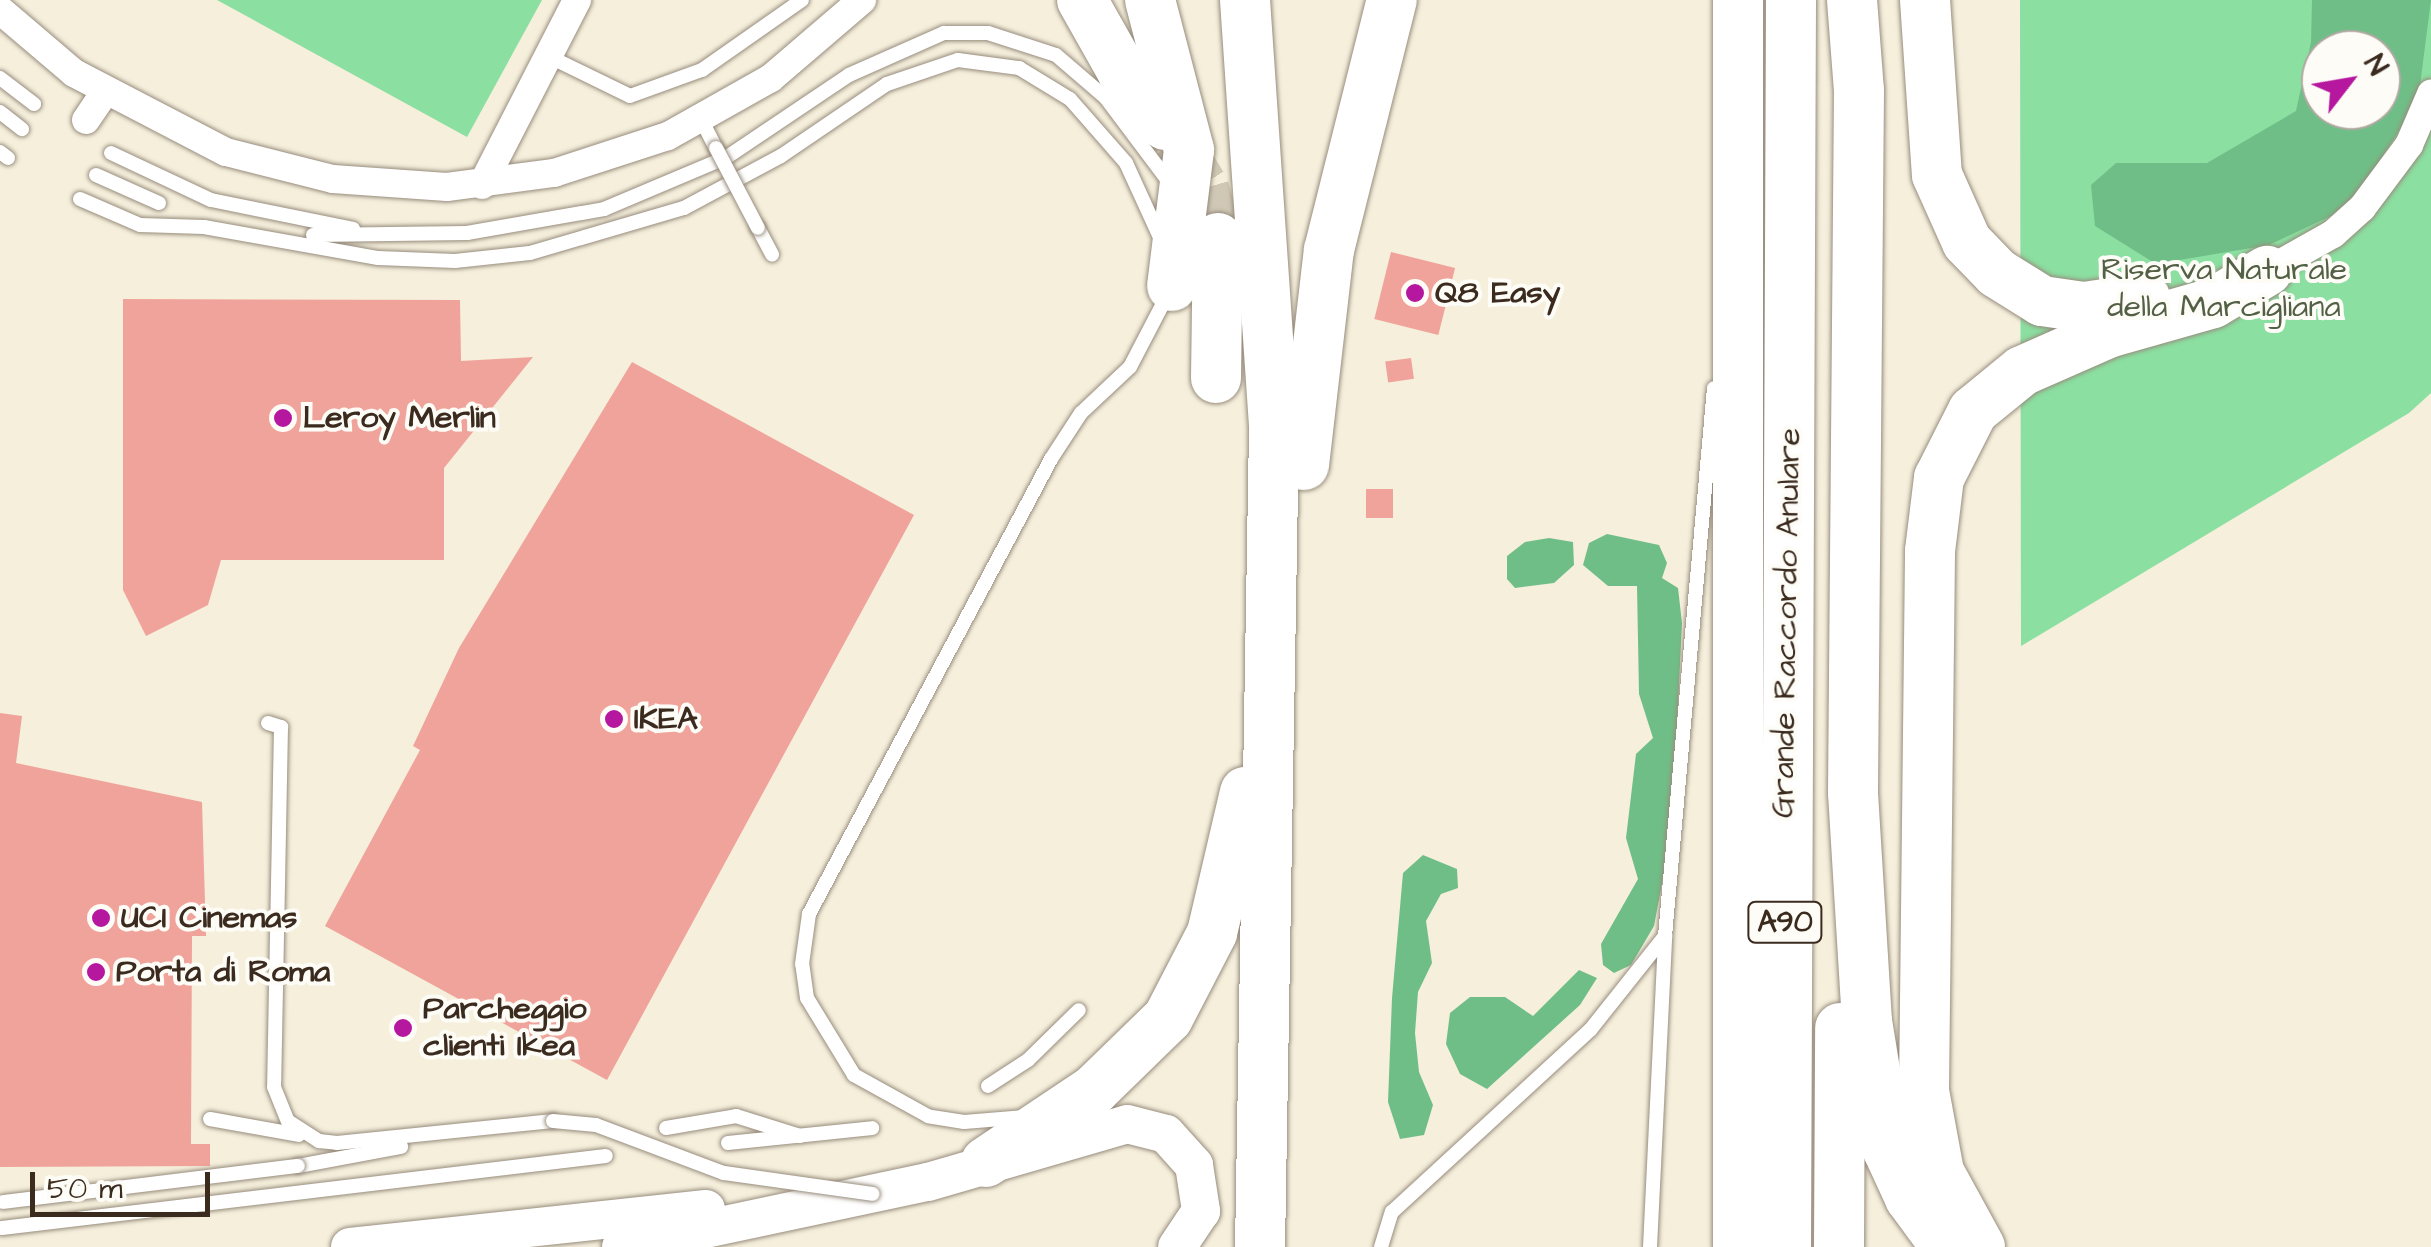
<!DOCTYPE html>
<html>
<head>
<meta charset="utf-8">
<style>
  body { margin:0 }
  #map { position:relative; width:2431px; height:1247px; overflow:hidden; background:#f5efdc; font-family:"Architects Daughter",sans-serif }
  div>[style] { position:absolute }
  .green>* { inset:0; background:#8bdfa1 }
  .forest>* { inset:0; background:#70be87 }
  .building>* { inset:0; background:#f0a39a; transform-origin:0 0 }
  .highway-tunnel>* { height:50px; margin-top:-25px; transform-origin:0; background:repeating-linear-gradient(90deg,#d0c8b6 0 50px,transparent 0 75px) }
  .roads { filter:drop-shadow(0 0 2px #988c7d) drop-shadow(0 0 2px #988c7d) }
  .lane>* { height:14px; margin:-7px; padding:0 7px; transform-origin:7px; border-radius:7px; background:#fff }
  .street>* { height:28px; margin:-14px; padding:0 14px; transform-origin:14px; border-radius:14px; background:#fff }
  .secondary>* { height:38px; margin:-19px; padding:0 19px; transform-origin:19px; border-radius:19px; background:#fff }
  .highway>* { height:50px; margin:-25px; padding:0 25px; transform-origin:25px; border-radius:25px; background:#fff }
  .bridges { filter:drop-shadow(0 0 2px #988c7d) drop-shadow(0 0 2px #988c7d) }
  .lane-bridge>* { height:14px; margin:-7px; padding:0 7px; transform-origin:7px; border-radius:7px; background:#fff }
  .dots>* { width:28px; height:28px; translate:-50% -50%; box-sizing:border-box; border:5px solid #fdfcf7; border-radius:50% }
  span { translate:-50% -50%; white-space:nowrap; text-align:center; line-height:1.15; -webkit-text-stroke:8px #fdfcf7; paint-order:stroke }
  .shield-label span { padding:2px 8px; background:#fdfcf7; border:2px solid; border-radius:8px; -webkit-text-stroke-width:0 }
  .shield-label { font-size:30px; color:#3b2a1e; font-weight:700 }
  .park-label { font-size:32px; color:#536045 }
  .poi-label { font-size:32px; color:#3b2a1e; font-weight:700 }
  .left { translate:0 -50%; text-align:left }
  .street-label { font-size:32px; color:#3b2a1e }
  .north { position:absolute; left:2301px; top:30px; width:100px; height:100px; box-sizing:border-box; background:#fdfcf7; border:2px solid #afa8a0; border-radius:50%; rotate:59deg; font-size:28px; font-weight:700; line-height:40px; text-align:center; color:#3b2a1e }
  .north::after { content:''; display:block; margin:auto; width:35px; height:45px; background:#b5179e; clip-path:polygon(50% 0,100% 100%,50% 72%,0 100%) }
  .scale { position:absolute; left:30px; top:1172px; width:180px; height:45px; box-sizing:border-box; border:5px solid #3b2a1e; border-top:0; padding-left:12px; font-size:30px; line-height:35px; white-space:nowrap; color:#3b2a1e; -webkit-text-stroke:8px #fdfcf7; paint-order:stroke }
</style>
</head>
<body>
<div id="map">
  <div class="green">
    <i style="clip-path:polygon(217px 0,542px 0,467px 137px)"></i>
    <i style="clip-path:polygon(evenodd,2020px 0,2431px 0,2431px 393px,2409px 413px,2021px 646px,2020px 0,2321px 50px,2381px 50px,2381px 110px,2321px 110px,2321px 50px)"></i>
  </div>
  <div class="forest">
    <i style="clip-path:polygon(evenodd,2312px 0,2431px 0,2418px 101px,2350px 207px,2269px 245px,2156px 264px,2095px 226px,2091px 185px,2116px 163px,2207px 163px,2296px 111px,2311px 42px,2312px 0,2321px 50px,2381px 50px,2381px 110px,2321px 110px,2321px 50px)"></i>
    <i style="clip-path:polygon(1607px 534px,1659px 545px,1667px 563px,1662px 578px,1678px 588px,1682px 623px,1672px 831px,1654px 926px,1631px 965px,1614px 973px,1603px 965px,1601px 944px,1638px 879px,1626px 838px,1636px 754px,1653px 738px,1639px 694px,1637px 586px,1608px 586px,1583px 565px,1589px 543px)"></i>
    <i style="clip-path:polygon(1549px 538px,1573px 542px,1574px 565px,1554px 583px,1515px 588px,1507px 579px,1507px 556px,1525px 542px)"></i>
    <i style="clip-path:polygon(1423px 855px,1457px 869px,1458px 888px,1441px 894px,1426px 921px,1432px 963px,1418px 992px,1415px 1033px,1419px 1072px,1433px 1105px,1424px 1135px,1400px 1139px,1388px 1102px,1392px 998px,1403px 873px)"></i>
    <i style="clip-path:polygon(1579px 970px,1597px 978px,1580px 1005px,1487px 1089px,1460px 1074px,1446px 1044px,1450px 1013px,1470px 997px,1505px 997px,1533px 1016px)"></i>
  </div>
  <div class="building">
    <i style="left:1391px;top:252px;width:66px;height:69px;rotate:14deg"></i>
    <i style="clip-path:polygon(123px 299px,460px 300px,461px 361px,533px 357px,444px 468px,444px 560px,221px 560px,208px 605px,146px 636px,123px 590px)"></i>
    <i style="left:1411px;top:358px;width:21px;height:26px;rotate:82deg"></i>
    <i style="clip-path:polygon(632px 362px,914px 515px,607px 1080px,325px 926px,420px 750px,413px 746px,459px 648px)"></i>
    <i style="left:1393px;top:489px;width:29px;height:27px;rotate:90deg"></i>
    <i style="clip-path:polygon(0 713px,22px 716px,16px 763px,202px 802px,206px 936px,192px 936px,191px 1144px,210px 1144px,210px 1166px,0 1167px)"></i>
  </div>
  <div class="highway-tunnel">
    <i style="left:1176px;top:142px;width:54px;rotate:58.7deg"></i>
    <i style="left:1204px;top:188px;width:52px;rotate:74.4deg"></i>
  </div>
  <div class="roads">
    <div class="lane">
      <i style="left:548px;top:56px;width:91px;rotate:26deg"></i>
      <i style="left:630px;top:96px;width:77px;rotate:-19.9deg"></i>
      <i style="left:702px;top:70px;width:122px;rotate:-35deg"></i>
      <i style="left:0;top:78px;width:43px;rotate:37.4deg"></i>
      <i style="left:0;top:112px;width:28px;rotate:38deg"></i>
      <i style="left:701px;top:119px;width:33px;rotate:63deg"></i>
      <i style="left:0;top:152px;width:10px;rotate:37deg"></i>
      <i style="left:111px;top:153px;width:110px;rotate:25.2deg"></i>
      <i style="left:211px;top:200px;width:145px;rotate:11.5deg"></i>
      <i style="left:96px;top:175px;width:69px;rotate:24deg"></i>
      <i style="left:80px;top:199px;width:65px;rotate:23.4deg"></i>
      <i style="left:140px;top:225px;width:64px;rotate:1.8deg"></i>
      <i style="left:204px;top:227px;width:177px;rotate:10.1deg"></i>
      <i style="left:378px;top:258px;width:77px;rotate:2.2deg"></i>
      <i style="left:455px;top:261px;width:75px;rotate:-6.1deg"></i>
      <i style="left:530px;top:253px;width:160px;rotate:-16.3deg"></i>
      <i style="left:684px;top:208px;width:110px;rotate:-28.2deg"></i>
      <i style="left:781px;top:156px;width:128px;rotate:-34.2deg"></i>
      <i style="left:887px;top:84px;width:75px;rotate:-18.7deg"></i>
      <i style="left:958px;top:60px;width:62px;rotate:7.5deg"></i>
      <i style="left:1019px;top:68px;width:60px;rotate:31.3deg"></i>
      <i style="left:1070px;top:99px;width:85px;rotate:48.8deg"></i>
      <i style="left:1126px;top:163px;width:79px;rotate:65.4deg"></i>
      <i style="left:758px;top:228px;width:30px;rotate:62deg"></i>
      <i style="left:313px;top:235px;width:154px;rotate:-0.7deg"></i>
      <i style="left:467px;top:233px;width:139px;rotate:-9.9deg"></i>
      <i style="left:604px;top:209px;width:134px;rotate:-22.9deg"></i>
      <i style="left:727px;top:157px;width:147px;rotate:-33.9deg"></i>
      <i style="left:849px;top:75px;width:104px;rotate:-23.9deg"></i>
      <i style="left:944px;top:33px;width:44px"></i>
      <i style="left:988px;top:33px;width:71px;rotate:17.9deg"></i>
      <i style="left:1056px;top:55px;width:66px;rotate:40.7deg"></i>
      <i style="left:1106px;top:98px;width:100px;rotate:53.1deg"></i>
      <i style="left:268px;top:723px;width:14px;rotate:17deg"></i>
      <i style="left:281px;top:727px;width:360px;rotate:91.1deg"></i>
      <i style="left:274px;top:1087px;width:37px;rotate:68deg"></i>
      <i style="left:288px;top:1121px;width:37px;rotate:33deg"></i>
      <i style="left:319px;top:1141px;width:18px;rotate:6deg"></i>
      <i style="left:337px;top:1143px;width:217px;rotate:-5.8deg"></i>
      <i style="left:988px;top:1086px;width:48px;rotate:-33deg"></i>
      <i style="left:1028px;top:1060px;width:71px;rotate:-44.4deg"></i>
      <i style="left:1025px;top:1117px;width:61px;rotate:175.3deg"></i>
      <i style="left:964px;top:1122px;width:36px;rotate:-171deg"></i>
      <i style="left:928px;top:1116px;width:85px;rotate:-151deg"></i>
      <i style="left:854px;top:1075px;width:90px;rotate:-121.4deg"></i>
      <i style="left:807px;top:998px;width:34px;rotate:-98deg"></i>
      <i style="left:802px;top:964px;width:50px;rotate:-82deg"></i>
      <i style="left:809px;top:914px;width:515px;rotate:-61.99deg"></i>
      <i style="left:1051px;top:459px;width:55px;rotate:-56.9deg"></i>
      <i style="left:1081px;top:413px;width:67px;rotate:-43.2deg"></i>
      <i style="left:1130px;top:367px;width:82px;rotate:-62.5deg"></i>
      <i style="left:210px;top:1119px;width:90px;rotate:10.2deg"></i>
      <i style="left:666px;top:1128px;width:71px;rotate:-9.7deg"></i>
      <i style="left:736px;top:1116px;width:67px;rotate:17.4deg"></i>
      <i style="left:728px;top:1143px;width:145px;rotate:-5.9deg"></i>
      <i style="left:298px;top:1166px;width:105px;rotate:-10.5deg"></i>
      <i style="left:2px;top:1228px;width:608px;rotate:-6.8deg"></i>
      <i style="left:1381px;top:1247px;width:37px;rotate:-73deg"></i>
      <i style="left:1392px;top:1212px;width:270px;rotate:-42.6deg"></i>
      <i style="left:1591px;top:1029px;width:119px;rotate:-51.5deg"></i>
      <i style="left:1650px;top:1247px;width:311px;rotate:-87.2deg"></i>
      <i style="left:1665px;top:936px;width:550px;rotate:-84.89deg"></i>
    </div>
    <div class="street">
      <i style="left:0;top:10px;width:97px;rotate:40.4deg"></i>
      <i style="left:74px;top:73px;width:171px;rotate:27.5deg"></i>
      <i style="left:226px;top:152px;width:110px;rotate:14.2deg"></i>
      <i style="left:333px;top:179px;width:114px;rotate:4deg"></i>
      <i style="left:447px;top:187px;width:108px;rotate:-7.5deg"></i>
      <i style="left:554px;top:173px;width:120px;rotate:-18deg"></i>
      <i style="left:668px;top:136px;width:118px;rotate:-29.4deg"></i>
      <i style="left:771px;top:78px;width:120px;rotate:-40.6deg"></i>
      <i style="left:86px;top:120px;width:34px;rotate:-56deg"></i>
      <i style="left:482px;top:185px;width:208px;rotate:-62.8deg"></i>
      <i style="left:2267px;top:271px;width:76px;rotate:-29.3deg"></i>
      <i style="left:2333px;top:234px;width:39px;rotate:-42deg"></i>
      <i style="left:2362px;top:208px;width:79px;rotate:-53.3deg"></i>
      <i style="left:2409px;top:145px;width:56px;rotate:-66.7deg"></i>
    </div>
    <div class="secondary">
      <i style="left:350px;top:1247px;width:358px;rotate:-6.1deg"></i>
      <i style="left:621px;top:1247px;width:314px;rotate:-12deg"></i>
      <i style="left:928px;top:1182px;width:207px;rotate:-16.2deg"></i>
      <i style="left:1127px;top:1124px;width:40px;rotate:14.4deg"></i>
      <i style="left:1166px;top:1134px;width:42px;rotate:47.9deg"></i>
      <i style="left:1194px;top:1165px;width:47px;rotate:81.3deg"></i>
      <i style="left:1201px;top:1211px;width:43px;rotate:123.7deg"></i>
    </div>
    <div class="highway">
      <i style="left:1082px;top:0;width:81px;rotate:60.6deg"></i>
      <i style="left:1122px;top:71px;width:69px;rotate:51.5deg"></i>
      <i style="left:1150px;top:0;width:155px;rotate:75.4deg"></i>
      <i style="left:1189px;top:150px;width:137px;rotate:97.1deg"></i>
      <i style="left:1245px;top:0;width:431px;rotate:86.1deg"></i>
      <i style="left:1274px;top:430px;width:817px;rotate:90.98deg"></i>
      <i style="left:1738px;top:0;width:1247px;rotate:90deg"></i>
      <i style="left:1852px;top:0;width:90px;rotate:85.6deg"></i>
      <i style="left:1859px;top:90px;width:703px;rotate:90.49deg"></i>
      <i style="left:1853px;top:793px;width:228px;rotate:86.5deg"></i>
      <i style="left:1867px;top:1021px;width:131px;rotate:80.8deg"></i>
      <i style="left:1888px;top:1150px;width:53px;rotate:65.4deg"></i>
      <i style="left:1910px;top:1198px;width:61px;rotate:53.7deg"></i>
      <i style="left:1925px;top:0;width:175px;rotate:86.1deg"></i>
      <i style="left:1937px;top:175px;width:73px;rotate:65.9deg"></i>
      <i style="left:1967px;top:242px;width:43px;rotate:45.9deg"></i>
      <i style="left:1997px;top:273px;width:53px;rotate:31.9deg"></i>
      <i style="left:2042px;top:301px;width:42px;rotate:8.1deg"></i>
      <i style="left:2084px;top:307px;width:62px;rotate:-8.4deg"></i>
      <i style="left:1216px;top:378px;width:140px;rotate:-89.2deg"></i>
      <i style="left:1304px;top:465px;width:216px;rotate:-83.4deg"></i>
      <i style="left:1329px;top:250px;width:258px;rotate:-75.9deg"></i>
      <i style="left:986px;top:1162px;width:130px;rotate:-33.7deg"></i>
      <i style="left:1094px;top:1090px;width:103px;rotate:-44.2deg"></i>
      <i style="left:1168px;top:1018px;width:96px;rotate:-62.6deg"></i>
      <i style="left:1212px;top:933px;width:145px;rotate:-76.8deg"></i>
      <i style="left:1786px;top:1247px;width:1247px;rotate:-89.77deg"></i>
      <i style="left:1839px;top:1247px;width:219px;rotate:-89.7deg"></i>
      <i style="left:1980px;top:1247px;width:85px;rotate:-118.7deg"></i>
      <i style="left:1939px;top:1172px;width:82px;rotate:-100.5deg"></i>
      <i style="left:1924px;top:1091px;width:540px;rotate:-89.36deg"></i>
      <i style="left:1930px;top:551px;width:74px;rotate:-83deg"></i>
      <i style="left:1939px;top:478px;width:75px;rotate:-63.1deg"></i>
      <i style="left:1973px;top:411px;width:63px;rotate:-39.2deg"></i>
      <i style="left:2022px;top:371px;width:94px;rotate:-23.8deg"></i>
      <i style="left:2108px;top:333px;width:109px;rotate:-15.9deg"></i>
      <i style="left:2213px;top:303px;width:63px;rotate:-30.7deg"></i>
    </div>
  </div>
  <div class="bridges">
    <div class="lane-bridge">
      <i style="left:716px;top:148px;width:90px;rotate:62.3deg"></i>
      <i style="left:553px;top:1121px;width:43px;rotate:5.3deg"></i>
      <i style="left:596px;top:1125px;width:137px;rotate:20.6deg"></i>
      <i style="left:724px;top:1173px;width:150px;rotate:8deg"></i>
      <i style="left:3px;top:1202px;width:297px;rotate:-7deg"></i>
    </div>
  </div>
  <div class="dots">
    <i style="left:1415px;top:293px;background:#b5179e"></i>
    <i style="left:283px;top:418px;background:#b5179e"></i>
    <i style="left:614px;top:719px;background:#b5179e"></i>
    <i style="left:101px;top:918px;background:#b5179e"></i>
    <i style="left:96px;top:972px;background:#b5179e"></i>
    <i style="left:403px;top:1028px;background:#b5179e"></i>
  </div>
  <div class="shield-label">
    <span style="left:1785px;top:922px">A90</span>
  </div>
  <div class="park-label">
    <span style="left:2224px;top:289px">Riserva Naturale<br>della Marcigliana</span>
  </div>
  <div class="poi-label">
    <span class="left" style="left:1435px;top:293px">Q8 Easy</span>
    <span class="left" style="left:303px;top:418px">Leroy Merlin</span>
    <span class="left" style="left:634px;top:719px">IKEA</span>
    <span class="left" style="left:121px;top:918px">UCI Cinemas</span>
    <span class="left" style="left:116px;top:972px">Porta di Roma</span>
    <span class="left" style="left:423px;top:1028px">Parcheggio<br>clienti Ikea</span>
  </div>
  <div class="street-label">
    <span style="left:1787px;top:623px;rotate:-89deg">Grande Raccordo Anulare</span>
  </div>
  <div class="north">N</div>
  <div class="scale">50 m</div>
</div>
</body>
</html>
